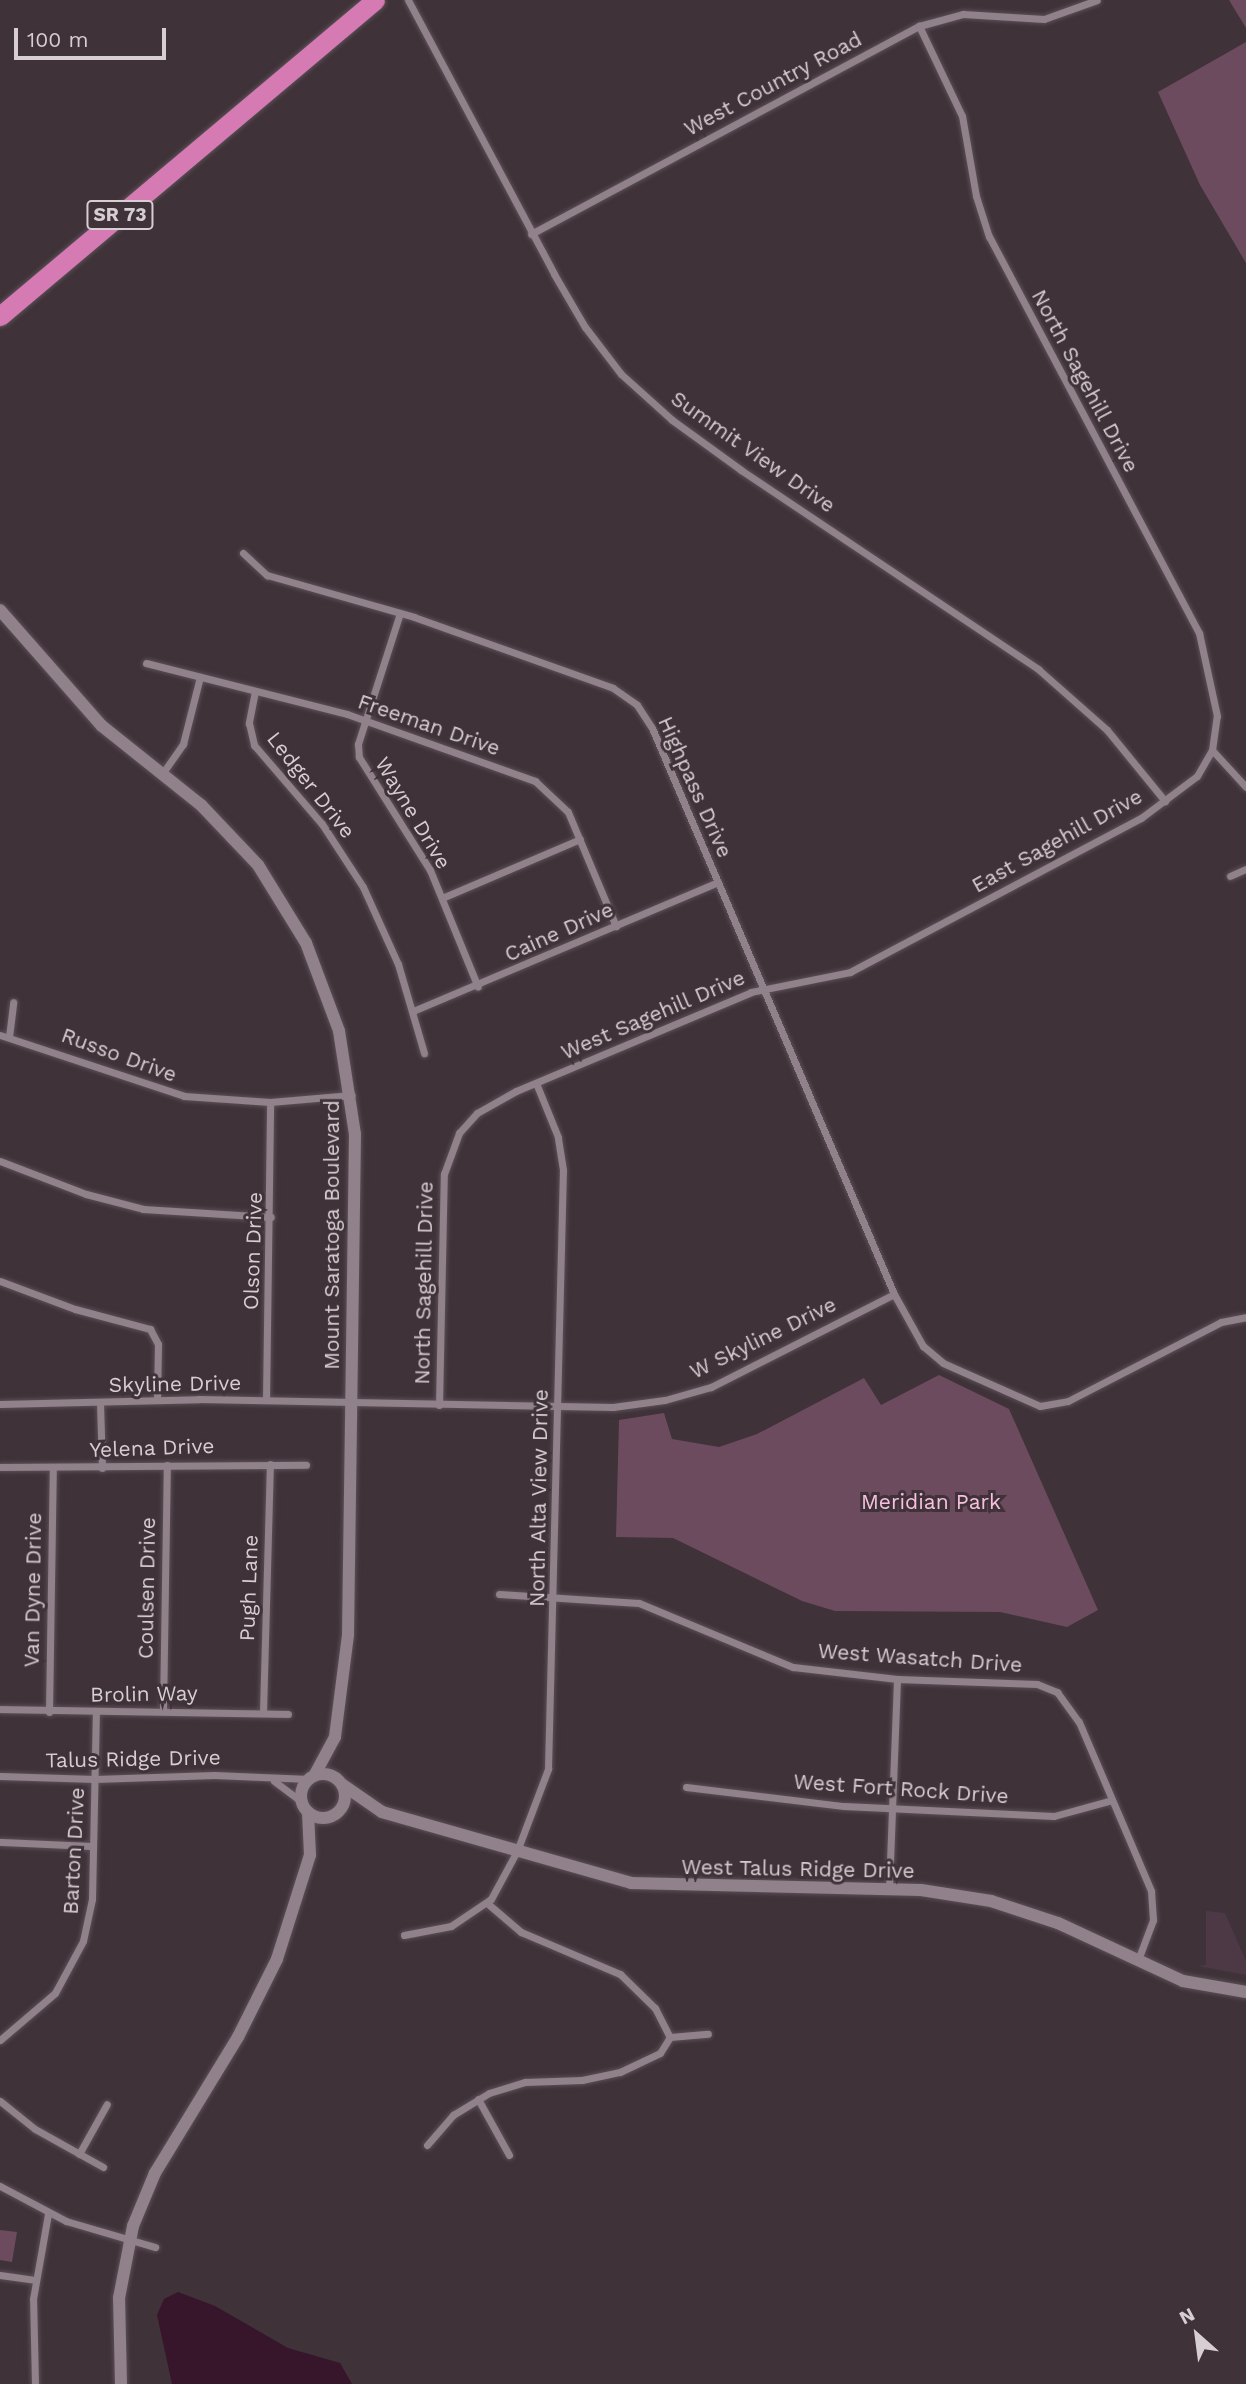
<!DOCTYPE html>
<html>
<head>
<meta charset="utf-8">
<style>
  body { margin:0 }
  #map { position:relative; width:1246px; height:2384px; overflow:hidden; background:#3f3239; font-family:"Work Sans",sans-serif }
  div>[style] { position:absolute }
  .built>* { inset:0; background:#4d3945 }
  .green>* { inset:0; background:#6d4b5f }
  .water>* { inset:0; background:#37152b }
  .roads { filter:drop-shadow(0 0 2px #5b5056) drop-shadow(0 0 2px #5b5056) }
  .minor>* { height:7px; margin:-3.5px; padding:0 3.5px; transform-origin:3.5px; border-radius:3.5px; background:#91818a }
  .tertiary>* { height:12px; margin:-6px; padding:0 6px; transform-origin:6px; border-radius:6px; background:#91818a }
  .tertiary>.ring { margin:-6px; padding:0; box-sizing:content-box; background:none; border:12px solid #91818a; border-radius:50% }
  .trunk>* { height:19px; margin:-9.5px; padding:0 9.5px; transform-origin:9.5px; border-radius:9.5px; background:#d57ab3 }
  span { translate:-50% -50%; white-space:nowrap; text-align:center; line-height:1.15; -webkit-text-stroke:6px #3f3239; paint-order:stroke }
  .shield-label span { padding:2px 5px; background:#3f3239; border:2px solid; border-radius:5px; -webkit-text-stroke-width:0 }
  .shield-label { font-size:19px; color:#d7ced3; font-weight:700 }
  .street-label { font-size:21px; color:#d7ced3 }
  .park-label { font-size:21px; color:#f8c0e0 }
  .north { position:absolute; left:1162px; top:2300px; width:70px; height:70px; -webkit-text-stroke:5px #3f3239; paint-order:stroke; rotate:332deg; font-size:19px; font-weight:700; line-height:28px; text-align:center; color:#d7ced3 }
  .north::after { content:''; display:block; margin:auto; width:24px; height:32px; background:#d7ced3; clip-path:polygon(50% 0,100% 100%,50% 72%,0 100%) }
  .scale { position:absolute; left:14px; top:28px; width:152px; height:32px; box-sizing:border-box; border:4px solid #d7ced3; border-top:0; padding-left:9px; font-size:21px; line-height:24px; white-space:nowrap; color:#d7ced3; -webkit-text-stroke:5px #3f3239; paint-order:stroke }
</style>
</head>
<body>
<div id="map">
  <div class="built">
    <i style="clip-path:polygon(1206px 1911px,1225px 1913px,1246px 1961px,1246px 1975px,1198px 1966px,1206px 1965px)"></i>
  </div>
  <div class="green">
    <i style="clip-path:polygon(1229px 0,1246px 0,1246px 28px)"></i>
    <i style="clip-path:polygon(1246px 42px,1246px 263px,1200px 185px,1158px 92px)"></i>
    <i style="clip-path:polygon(939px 1375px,1009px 1409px,1098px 1610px,1067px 1627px,1000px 1612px,835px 1611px,802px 1601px,673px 1538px,616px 1537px,619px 1420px,664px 1413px,672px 1439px,719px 1447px,757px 1434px,864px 1378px,881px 1405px)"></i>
    <i style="clip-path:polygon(0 2230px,17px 2232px,12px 2262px,0 2260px)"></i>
  </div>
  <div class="water">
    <i style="clip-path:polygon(178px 2292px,215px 2306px,288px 2348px,340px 2363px,352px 2384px,172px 2384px,157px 2315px,164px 2299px)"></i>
  </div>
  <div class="roads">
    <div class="minor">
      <i style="left:408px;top:0;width:310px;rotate:61.9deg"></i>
      <i style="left:554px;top:274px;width:61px;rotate:59.7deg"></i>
      <i style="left:585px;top:327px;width:59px;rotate:52.5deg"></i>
      <i style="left:621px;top:374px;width:69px;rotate:42deg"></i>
      <i style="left:672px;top:420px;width:85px;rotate:35.9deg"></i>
      <i style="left:741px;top:470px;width:358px;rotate:33.8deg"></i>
      <i style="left:1038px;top:669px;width:92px;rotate:41.5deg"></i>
      <i style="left:1107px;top:730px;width:92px;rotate:50.8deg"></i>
      <i style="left:531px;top:234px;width:440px;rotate:-28.2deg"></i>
      <i style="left:919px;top:26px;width:46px;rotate:-15.3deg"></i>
      <i style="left:963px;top:14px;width:81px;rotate:3.5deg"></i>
      <i style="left:1044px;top:19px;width:56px;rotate:-19.7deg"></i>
      <i style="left:243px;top:553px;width:33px;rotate:43deg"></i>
      <i style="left:267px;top:575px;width:153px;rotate:15.9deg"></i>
      <i style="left:414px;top:617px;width:211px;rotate:19.6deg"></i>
      <i style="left:613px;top:688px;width:29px;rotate:35deg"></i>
      <i style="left:637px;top:705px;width:27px;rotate:57deg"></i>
      <i style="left:652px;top:728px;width:616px;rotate:66.85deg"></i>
      <i style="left:894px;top:1294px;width:60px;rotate:60.9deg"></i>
      <i style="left:923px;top:1346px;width:26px;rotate:40deg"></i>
      <i style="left:943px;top:1363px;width:106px;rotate:23.9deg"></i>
      <i style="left:1040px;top:1406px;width:28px;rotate:-10deg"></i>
      <i style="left:1068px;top:1401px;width:172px;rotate:-27.3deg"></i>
      <i style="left:1221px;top:1322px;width:25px;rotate:-11deg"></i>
      <i style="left:400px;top:613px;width:138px;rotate:107.8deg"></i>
      <i style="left:358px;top:744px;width:13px;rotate:86deg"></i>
      <i style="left:359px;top:757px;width:133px;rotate:57.9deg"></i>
      <i style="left:430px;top:870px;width:126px;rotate:67.7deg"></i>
      <i style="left:146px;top:663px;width:207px;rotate:14.2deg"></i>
      <i style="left:347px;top:714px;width:200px;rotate:19.6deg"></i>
      <i style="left:535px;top:781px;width:45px;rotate:43.2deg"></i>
      <i style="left:568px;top:812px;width:124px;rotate:67.2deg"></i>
      <i style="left:255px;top:691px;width:33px;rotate:101deg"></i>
      <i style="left:249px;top:723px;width:23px;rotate:77deg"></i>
      <i style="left:254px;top:745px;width:104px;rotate:49.3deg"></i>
      <i style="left:322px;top:824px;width:75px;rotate:56.9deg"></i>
      <i style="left:363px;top:887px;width:85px;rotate:65.6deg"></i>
      <i style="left:398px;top:964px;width:93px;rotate:73.7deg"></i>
      <i style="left:1212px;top:750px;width:50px;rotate:47.4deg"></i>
      <i style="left:162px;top:774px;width:37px;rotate:-55deg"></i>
      <i style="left:183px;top:744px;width:69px;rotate:-75.8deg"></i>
      <i style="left:1230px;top:876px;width:17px;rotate:-24deg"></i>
      <i style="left:442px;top:898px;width:150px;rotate:-23.1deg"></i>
      <i style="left:413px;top:1011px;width:331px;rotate:-22.9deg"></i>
      <i style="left:0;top:1035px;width:194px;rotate:18.3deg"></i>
      <i style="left:184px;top:1096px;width:86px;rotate:4deg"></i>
      <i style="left:270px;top:1102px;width:82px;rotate:-4.9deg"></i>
      <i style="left:9px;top:1037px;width:35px;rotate:-83deg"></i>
      <i style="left:0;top:1161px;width:92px;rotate:21deg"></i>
      <i style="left:86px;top:1194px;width:59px;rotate:14.7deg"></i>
      <i style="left:143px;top:1209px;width:128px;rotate:3.6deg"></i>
      <i style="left:0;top:1281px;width:80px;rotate:20.5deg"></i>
      <i style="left:75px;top:1309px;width:78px;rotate:14.9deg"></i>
      <i style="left:150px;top:1329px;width:17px;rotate:62deg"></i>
      <i style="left:158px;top:1344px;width:56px;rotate:91deg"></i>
      <i style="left:266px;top:1400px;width:298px;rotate:-89.2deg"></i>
      <i style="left:100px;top:1403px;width:65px;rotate:88.2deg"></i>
      <i style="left:0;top:1404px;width:199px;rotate:-1.4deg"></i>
      <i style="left:199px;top:1399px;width:414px;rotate:1.1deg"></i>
      <i style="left:613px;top:1407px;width:52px;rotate:-7.7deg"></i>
      <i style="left:665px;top:1400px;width:48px;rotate:-15.8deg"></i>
      <i style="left:711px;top:1387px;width:205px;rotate:-26.9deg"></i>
      <i style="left:439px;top:1405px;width:231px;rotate:-88.8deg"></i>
      <i style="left:444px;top:1174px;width:44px;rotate:-69.9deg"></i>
      <i style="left:459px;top:1133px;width:27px;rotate:-48deg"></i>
      <i style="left:477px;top:1113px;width:45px;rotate:-29.4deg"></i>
      <i style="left:516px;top:1091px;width:255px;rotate:-22.8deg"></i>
      <i style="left:751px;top:992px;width:101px;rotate:-11.4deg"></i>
      <i style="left:850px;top:972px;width:329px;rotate:-27.9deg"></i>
      <i style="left:1141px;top:818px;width:70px;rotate:-36.9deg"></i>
      <i style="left:1197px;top:776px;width:30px;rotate:-60deg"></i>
      <i style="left:1212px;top:750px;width:34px;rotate:-82deg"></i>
      <i style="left:1217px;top:716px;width:85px;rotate:-102.2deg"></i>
      <i style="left:1199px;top:633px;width:448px;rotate:-117.9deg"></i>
      <i style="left:989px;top:237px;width:43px;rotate:-107.6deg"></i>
      <i style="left:976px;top:196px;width:81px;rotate:-99.9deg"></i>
      <i style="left:962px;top:116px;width:100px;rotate:-115.5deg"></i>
      <i style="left:0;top:1467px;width:306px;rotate:-0.4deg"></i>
      <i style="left:499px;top:1594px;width:140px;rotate:3.7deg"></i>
      <i style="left:639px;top:1603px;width:167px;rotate:22.6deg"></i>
      <i style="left:793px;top:1667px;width:105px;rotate:6.6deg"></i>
      <i style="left:897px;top:1679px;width:140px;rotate:2deg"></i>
      <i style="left:1037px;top:1684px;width:22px;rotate:22deg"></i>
      <i style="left:1057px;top:1692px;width:37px;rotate:54deg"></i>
      <i style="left:1079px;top:1722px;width:184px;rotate:66.9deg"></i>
      <i style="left:1151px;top:1891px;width:29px;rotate:86deg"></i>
      <i style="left:1153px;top:1920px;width:43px;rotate:110.6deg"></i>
      <i style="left:0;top:1709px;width:288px;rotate:1deg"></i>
      <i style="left:163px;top:1711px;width:246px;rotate:-89.1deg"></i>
      <i style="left:49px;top:1712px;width:244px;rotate:-89.1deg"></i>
      <i style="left:263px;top:1712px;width:248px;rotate:-88.4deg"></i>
      <i style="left:0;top:1776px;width:95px;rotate:1.8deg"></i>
      <i style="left:95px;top:1779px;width:119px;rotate:-1.9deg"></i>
      <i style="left:214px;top:1775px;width:95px;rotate:2.4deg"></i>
      <i style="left:274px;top:1781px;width:35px;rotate:37deg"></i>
      <i style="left:686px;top:1787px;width:159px;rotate:6.9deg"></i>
      <i style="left:844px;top:1806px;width:210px;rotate:2.7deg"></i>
      <i style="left:1054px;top:1816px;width:60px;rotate:-15.4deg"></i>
      <i style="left:0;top:1842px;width:93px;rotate:2.5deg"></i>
      <i style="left:889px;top:1888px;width:209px;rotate:-87.8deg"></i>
      <i style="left:487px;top:1903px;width:45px;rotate:40.5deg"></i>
      <i style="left:521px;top:1932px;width:108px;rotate:23deg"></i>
      <i style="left:620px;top:1974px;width:49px;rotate:44.2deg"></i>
      <i style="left:655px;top:2008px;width:33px;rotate:63deg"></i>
      <i style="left:404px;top:1935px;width:48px;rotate:-10.8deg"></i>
      <i style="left:451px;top:1926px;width:48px;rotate:-34deg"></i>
      <i style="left:491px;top:1899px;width:55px;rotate:-61.6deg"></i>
      <i style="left:517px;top:1851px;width:88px;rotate:-69.3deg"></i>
      <i style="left:548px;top:1769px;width:599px;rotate:-88.57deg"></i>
      <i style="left:563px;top:1170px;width:33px;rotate:-99deg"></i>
      <i style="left:558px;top:1137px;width:58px;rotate:-112.2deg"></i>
      <i style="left:670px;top:2037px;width:38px;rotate:-5deg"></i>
      <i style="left:0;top:2040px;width:72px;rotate:-40.5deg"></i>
      <i style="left:55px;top:1993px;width:59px;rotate:-61.7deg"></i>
      <i style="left:83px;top:1941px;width:43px;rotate:-77.9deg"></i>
      <i style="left:92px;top:1899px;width:186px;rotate:-88.8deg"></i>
      <i style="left:478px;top:2099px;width:64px;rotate:61deg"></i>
      <i style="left:0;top:2101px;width:45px;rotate:38.7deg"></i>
      <i style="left:35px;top:2129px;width:78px;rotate:29.2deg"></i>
      <i style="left:427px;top:2145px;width:40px;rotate:-49deg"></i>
      <i style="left:453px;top:2115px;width:42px;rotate:-31.4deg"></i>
      <i style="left:489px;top:2093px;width:38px;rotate:-17deg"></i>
      <i style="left:525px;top:2082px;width:57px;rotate:-2deg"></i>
      <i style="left:582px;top:2080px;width:39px;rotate:-12deg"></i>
      <i style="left:620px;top:2072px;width:44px;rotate:-25.4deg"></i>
      <i style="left:660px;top:2053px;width:19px;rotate:-58deg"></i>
      <i style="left:79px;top:2154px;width:57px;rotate:-60.8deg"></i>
      <i style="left:0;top:2186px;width:75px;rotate:27.9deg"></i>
      <i style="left:66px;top:2221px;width:93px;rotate:16.3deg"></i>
      <i style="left:0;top:2275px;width:35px;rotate:8deg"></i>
      <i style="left:35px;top:2384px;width:85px;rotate:-91.3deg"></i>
      <i style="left:33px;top:2299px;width:86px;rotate:-80deg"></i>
    </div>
    <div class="tertiary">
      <i style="left:0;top:610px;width:154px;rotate:48.7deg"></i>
      <i style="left:102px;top:726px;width:127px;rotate:38.6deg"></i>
      <i style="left:201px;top:805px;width:83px;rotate:46.5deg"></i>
      <i style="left:258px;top:865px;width:92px;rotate:58.4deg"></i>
      <i style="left:306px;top:943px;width:94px;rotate:69.4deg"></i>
      <i style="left:339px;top:1031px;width:104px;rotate:81.2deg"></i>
      <i style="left:355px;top:1134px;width:501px;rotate:90.8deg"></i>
      <i style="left:348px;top:1635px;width:103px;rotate:97.3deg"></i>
      <i style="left:335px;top:1737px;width:44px;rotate:118.3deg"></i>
      <i class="ring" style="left:301px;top:1774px;width:32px;height:32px"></i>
      <i style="left:343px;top:1785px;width:47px;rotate:34.7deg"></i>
      <i style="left:382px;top:1812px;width:259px;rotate:15.9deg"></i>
      <i style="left:631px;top:1883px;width:290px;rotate:1.4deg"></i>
      <i style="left:921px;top:1890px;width:71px;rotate:8.9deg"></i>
      <i style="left:991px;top:1901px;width:71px;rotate:18.2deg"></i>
      <i style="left:1058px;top:1923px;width:138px;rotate:24.9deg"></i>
      <i style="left:1183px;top:1981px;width:64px;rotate:9.9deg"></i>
      <i style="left:121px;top:2384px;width:86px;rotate:-91.3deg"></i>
      <i style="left:119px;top:2298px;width:73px;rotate:-79deg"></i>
      <i style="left:133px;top:2226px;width:57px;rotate:-67.5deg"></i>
      <i style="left:155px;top:2173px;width:159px;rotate:-58.6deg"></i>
      <i style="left:238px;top:2037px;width:87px;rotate:-63.4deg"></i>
      <i style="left:277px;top:1959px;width:109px;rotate:-72.4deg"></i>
      <i style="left:310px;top:1855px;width:43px;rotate:-92.7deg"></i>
    </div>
    <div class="trunk">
      <i style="left:0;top:316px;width:490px;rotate:-40.1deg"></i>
    </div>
  </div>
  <div class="shield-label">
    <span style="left:120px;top:215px">SR 73</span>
  </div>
  <div class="street-label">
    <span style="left:773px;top:84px;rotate:-28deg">West Country Road</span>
    <span style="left:1085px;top:381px;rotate:62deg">North Sagehill Drive</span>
    <span style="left:753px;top:452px;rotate:35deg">Summit View Drive</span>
    <span style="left:429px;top:725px;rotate:19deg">Freeman Drive</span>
    <span style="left:311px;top:785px;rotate:52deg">Ledger Drive</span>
    <span style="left:695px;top:787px;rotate:66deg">Highpass Drive</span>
    <span style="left:413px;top:813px;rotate:59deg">Wayne Drive</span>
    <span style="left:1057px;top:841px;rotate:-29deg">East Sagehill Drive</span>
    <span style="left:559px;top:932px;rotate:-24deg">Caine Drive</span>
    <span style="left:653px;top:1015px;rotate:-23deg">West Sagehill Drive</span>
    <span style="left:119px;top:1055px;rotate:20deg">Russo Drive</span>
    <span style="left:332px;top:1235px;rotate:-90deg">Mount Saratoga Boulevard</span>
    <span style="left:253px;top:1251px;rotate:-88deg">Olson Drive</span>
    <span style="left:424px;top:1283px;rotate:-89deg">North Sagehill Drive</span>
    <span style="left:763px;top:1338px;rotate:-26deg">W Skyline Drive</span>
    <span style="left:175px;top:1384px;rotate:-1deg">Skyline Drive</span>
    <span style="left:152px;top:1448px;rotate:-2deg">Yelena Drive</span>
    <span style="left:539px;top:1498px;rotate:-89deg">North Alta View Drive</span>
    <span style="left:147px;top:1588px;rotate:-89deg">Coulsen Drive</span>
    <span style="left:249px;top:1588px;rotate:-88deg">Pugh Lane</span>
    <span style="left:33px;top:1590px;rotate:-89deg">Van Dyne Drive</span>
    <span style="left:920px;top:1658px;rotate:4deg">West Wasatch Drive</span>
    <span style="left:144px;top:1694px;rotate:-1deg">Brolin Way</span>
    <span style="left:133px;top:1759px;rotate:-1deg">Talus Ridge Drive</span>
    <span style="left:901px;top:1789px;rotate:4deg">West Fort Rock Drive</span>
    <span style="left:74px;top:1851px;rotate:-87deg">Barton Drive</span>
    <span style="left:798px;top:1869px;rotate:1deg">West Talus Ridge Drive</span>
  </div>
  <div class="park-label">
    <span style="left:931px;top:1502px">Meridian Park</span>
  </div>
  <div class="north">N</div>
  <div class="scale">100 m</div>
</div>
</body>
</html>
